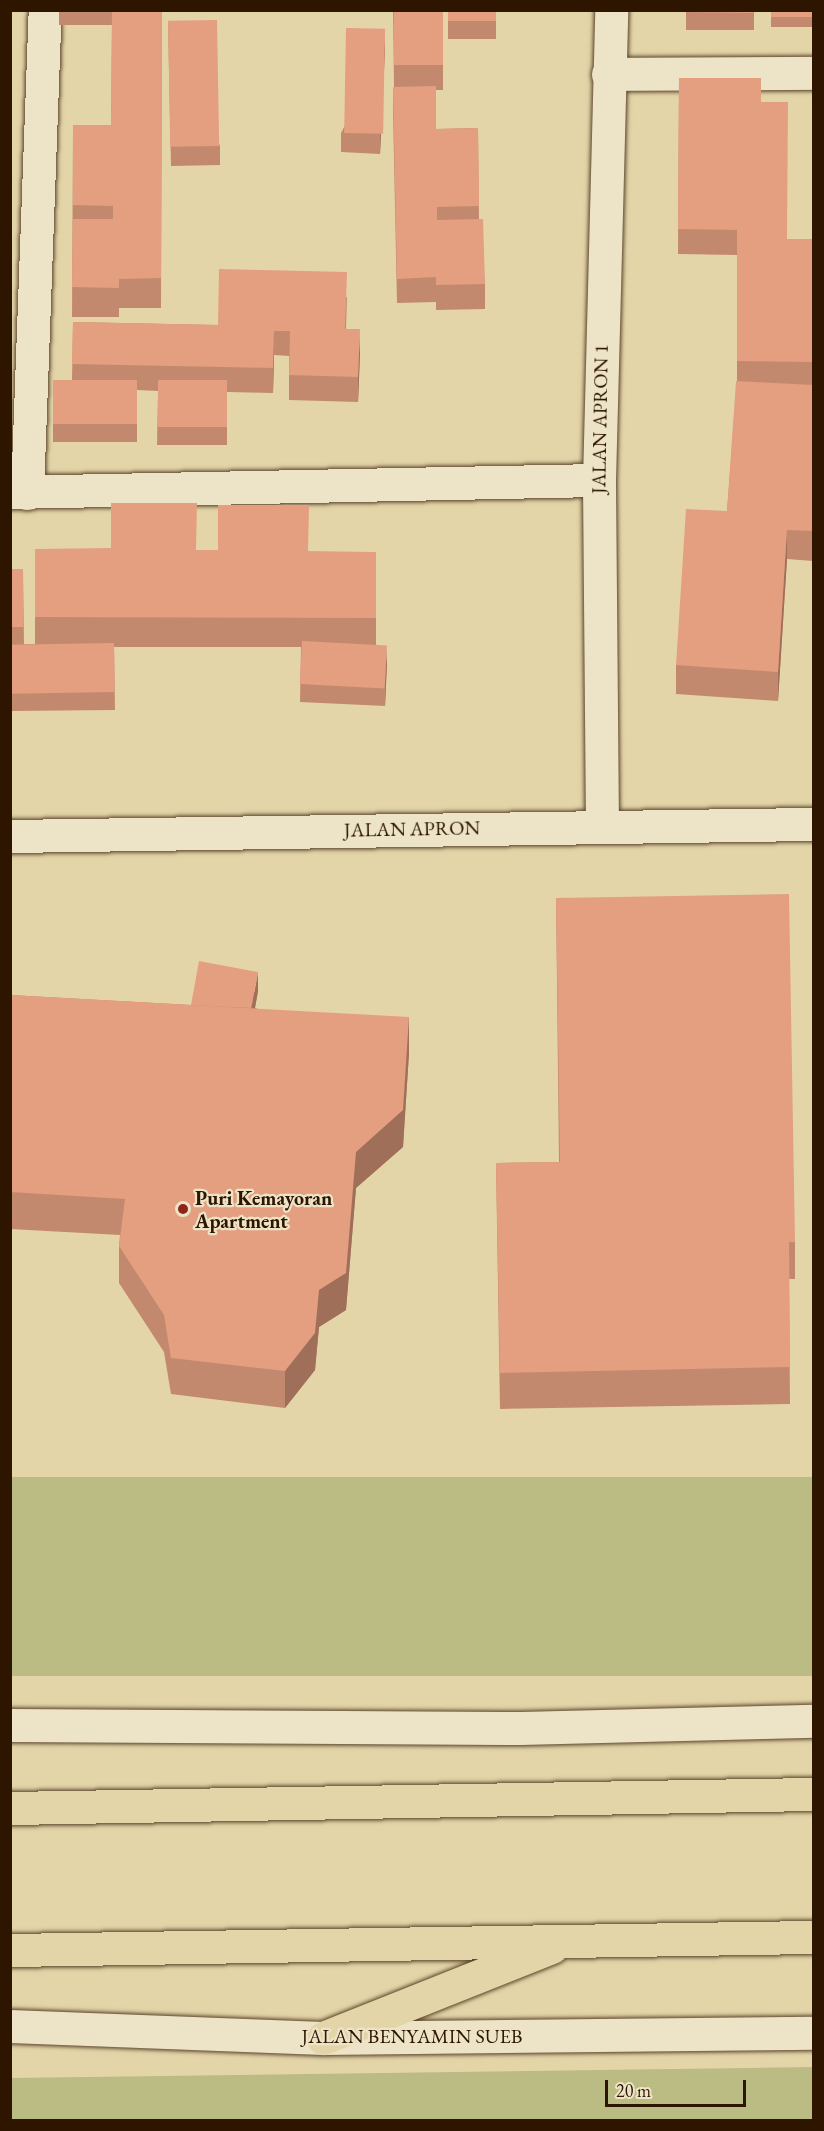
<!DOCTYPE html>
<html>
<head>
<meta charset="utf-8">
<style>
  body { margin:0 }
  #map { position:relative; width:824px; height:2131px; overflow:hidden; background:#e4d5a9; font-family:"EB Garamond",serif }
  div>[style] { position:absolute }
  .green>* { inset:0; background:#bbbb84; transform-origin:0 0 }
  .roads { filter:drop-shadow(0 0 2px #5b452a) drop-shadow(0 0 2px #5b452a) }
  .minor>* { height:33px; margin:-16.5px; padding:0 16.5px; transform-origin:16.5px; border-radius:16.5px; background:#ede4c7 }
  .secondary>* { height:33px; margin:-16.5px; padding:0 16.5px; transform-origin:16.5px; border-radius:16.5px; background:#ede4c7 }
  .primary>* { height:33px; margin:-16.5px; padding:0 16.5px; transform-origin:16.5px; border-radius:16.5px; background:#e4d5a9 }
  .wall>* { inset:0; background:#c3896e; transform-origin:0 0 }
  .shaded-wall>* { inset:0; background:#9f6f5a }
  .building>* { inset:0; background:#e39f80; transform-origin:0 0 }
  .dots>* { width:16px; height:16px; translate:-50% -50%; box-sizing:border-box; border:3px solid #ede4c7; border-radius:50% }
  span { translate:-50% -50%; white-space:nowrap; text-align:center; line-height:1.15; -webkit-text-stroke:4.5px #ede4c7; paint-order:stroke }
  .street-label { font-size:20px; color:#2d1500 }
  .poi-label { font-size:20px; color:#2d1500; font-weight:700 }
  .left { translate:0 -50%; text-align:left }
  .frame { position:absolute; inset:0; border:12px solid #2d1500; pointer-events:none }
  .scale { position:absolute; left:605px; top:2080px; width:141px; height:27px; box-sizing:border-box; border:3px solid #2d1500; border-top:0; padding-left:8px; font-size:18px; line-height:21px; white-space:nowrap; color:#2d1500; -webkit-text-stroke:4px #ede4c7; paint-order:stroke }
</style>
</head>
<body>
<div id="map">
  <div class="green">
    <i style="left:813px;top:1477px;width:199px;height:802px;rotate:90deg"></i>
    <i style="clip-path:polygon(813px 2067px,813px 2120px,11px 2120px,11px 2078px)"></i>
  </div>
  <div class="roads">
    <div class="minor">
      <i style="left:608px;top:74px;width:206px;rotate:-0.3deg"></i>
      <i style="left:10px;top:492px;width:589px;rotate:-1.17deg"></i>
      <i style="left:27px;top:493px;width:483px;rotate:-87.9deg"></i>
      <i style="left:602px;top:827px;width:347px;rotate:-90.5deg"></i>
      <i style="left:599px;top:480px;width:470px;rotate:-88.5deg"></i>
      <i style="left:10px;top:836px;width:804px;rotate:-0.86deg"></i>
    </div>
    <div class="secondary">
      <i style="left:10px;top:1725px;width:510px;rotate:0.34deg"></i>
      <i style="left:520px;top:1728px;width:294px;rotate:-1.4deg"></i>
      <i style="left:10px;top:2026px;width:313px;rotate:2.2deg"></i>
      <i style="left:323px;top:2038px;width:491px;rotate:-0.6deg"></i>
    </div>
    <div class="primary">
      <i style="left:10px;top:1808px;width:804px;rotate:-1deg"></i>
      <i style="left:10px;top:1950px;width:804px;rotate:-0.93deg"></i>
      <i style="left:323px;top:2038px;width:246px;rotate:-21.7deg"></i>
    </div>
  </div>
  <div class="wall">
    <i style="clip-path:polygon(59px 10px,162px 10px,161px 308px,119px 308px,119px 317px,72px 317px,73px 125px,111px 125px,112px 25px,59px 25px)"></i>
    <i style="clip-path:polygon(393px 10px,443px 10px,443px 90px,436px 90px,436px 129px,478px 128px,479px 219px,485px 284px,485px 309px,436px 310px,436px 302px,397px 303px,393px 112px,393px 87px,394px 87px)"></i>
    <i style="left:448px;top:10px;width:48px;height:29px"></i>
    <i style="left:686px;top:10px;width:68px;height:20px"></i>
    <i style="left:771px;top:10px;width:42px;height:17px"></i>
    <i style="clip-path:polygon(168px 22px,220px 146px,220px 165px,171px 166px)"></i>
    <i style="clip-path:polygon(385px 48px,380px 154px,341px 152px,341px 133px)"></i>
    <i style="clip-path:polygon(679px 78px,761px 102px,787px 239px,813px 239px,813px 561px,787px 559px,778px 701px,676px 694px,676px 665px,727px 511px,737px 381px,737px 255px,678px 254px)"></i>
    <i style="clip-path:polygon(347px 297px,346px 329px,360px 354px,358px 402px,289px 400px,289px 356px,274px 355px,273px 393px,227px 392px,227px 445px,157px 445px,158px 391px,137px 390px,137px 442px,53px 442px,53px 381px,72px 380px,73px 322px,218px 325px)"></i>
    <i style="clip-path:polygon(35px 549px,376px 552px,376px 644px,387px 663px,385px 706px,300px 702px,301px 647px,114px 647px,115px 710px,10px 711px,10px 569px,23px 569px,24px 644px,35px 644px)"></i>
    <i style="clip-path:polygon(556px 898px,795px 1242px,795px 1279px,789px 1279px,790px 1404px,500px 1409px,496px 1163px,559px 1162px)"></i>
    <i style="clip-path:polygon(258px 991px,255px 1008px,409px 1053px,403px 1147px,356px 1188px,346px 1310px,319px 1327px,315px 1370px,285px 1408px,171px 1394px,164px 1352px,119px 1283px,119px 1246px,120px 1235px,10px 1229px,10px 995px,191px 1005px)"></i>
  </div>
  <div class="shaded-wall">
    <i style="clip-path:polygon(385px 29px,385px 48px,380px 154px,380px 135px)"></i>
    <i style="clip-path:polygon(360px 329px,360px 354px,358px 402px,358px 377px)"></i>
    <i style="clip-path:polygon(274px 331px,274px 355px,273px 393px,273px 368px)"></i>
    <i style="clip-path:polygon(787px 530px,787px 559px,778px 701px,778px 672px)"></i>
    <i style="clip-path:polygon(387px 645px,387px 663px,385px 706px,385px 688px)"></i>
    <i style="clip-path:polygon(258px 972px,258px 991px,250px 1036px,250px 1017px)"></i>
    <i style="clip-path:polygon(409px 1017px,409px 1053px,403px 1147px,356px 1188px,346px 1310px,319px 1327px,315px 1370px,285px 1408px,285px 1371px,319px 1290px,356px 1152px)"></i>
  </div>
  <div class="building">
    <i style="clip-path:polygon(112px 10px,162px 10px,161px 278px,119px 279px,119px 288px,72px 287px,73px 219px,113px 219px,113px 206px,73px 205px,73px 125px,111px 125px)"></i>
    <i style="left:394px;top:10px;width:49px;height:55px"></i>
    <i style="left:448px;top:10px;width:48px;height:11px"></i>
    <i style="clip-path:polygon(686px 10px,753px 10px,753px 13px,686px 12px)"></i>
    <i style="left:771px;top:10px;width:42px;height:7px"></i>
    <i style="left:217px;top:20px;width:126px;height:49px;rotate:89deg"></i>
    <i style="left:346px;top:28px;width:39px;height:105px;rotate:1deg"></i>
    <i style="clip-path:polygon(679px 78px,761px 78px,761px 102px,788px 102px,787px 239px,813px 239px,813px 362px,737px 361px,737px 230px,678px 229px)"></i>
    <i style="clip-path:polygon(436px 86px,436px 129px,478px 128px,479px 206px,437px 207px,437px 220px,483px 219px,485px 284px,436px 285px,436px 277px,397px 279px,393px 87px)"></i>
    <i style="clip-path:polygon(219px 269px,347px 272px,345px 329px,360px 329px,358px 377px,289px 375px,290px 331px,274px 331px,273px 368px,72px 364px,73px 322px,218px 325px)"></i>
    <i style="left:137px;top:380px;width:44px;height:84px;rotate:90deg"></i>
    <i style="left:158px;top:380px;width:69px;height:47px"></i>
    <i style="clip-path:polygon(736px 381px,813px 385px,813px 531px,787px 530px,778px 672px,676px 665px,686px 509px,727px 511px)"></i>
    <i style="clip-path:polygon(111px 503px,197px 503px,196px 550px,218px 550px,218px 505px,309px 505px,308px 552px,376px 552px,376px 618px,35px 617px,35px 549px,111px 548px)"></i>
    <i style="left:10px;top:569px;width:13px;height:58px"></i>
    <i style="left:302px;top:641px;width:85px;height:43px;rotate:3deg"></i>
    <i style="left:114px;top:643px;width:49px;height:104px;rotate:89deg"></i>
    <i style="clip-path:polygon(789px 894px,795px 1242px,789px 1242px,790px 1367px,500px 1373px,496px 1163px,560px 1162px,556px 898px)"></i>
    <i style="clip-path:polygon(199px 961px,258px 972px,251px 1008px,191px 1005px)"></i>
    <i style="clip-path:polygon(10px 995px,409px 1017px,403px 1110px,356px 1152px,346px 1273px,319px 1290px,315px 1333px,285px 1371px,171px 1358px,164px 1315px,119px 1246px,125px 1199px,10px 1192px)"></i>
  </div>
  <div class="dots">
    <i style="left:183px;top:1209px;background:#8f2418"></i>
  </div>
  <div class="street-label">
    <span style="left:600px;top:419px;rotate:-89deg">JALAN APRON 1</span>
    <span style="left:412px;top:829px;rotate:-1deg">JALAN APRON</span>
    <span style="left:412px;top:2036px">JALAN BENYAMIN SUEB</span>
  </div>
  <div class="poi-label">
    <span class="left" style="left:195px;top:1210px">Puri Kemayoran<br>Apartment</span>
  </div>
  <div class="frame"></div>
  <div class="scale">20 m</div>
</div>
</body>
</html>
